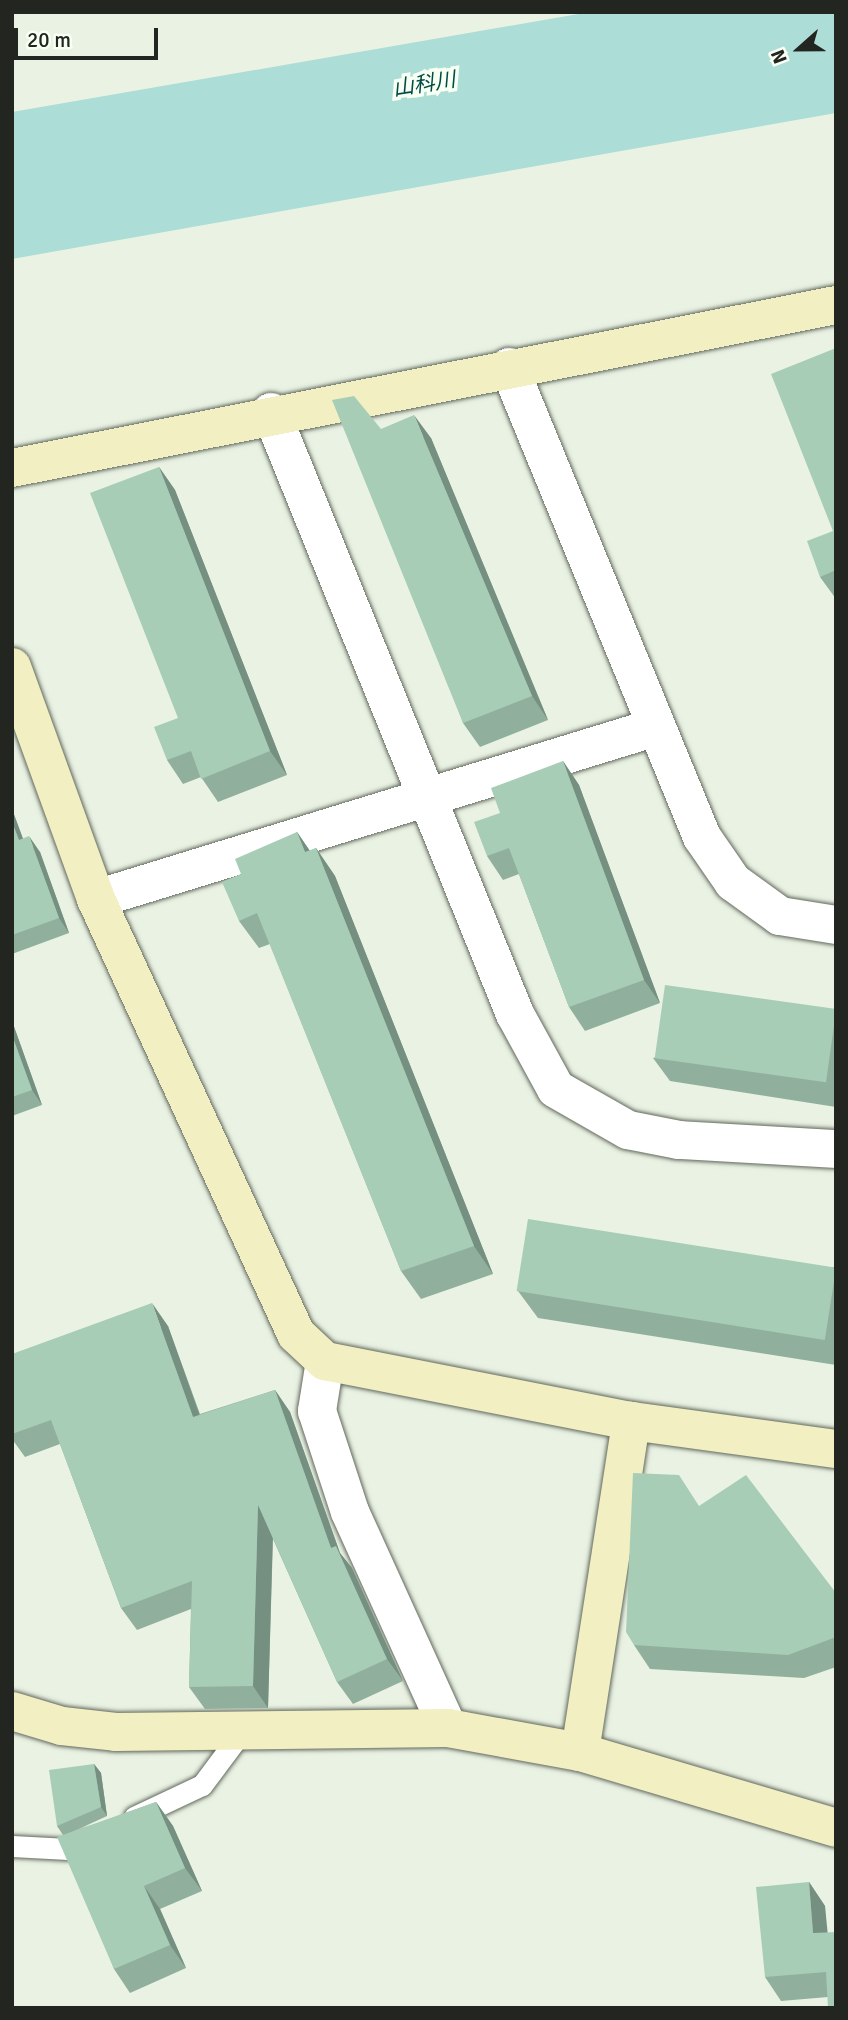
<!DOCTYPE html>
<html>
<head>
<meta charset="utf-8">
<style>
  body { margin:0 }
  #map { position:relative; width:848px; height:2020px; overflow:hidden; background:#eaf2e4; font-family:Signika,"Noto Sans JP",sans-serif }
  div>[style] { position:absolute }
  .water>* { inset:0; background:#acddd7 }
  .roads { filter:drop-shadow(0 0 2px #61695c) drop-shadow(0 0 2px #61695c) }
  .lane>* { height:21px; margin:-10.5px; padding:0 10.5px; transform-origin:10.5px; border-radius:10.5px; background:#fff }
  .street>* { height:38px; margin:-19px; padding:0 19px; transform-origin:19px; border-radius:19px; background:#fff }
  .secondary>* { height:38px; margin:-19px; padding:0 19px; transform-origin:19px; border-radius:19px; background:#f2efc2 }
  .wall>* { inset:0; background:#90b09d }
  .shaded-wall>* { inset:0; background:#759080 }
  .building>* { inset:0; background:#a7cdb7; transform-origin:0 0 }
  span { translate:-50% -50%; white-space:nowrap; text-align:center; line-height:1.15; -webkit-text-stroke:7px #f8fff3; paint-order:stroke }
  .water-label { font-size:21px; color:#004b46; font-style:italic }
  .frame { position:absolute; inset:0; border:14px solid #232620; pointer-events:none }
  .north { position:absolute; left:764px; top:14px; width:70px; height:70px; -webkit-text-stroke:5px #f8fff3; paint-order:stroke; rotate:249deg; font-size:19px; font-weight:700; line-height:28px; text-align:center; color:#232620 }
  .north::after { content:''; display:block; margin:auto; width:24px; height:32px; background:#232620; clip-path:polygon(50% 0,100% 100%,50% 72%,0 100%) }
  .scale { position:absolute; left:14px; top:28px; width:144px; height:32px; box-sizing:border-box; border:4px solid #232620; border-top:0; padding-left:9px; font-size:21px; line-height:24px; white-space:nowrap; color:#232620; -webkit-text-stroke:5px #f8fff3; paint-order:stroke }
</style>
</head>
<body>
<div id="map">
  <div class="water">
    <i style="clip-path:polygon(590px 12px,836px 12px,836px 113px,12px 259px,12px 112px)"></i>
  </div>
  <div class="roads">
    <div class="lane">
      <i style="left:134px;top:1817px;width:75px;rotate:-25.2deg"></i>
      <i style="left:202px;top:1785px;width:64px;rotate:-53.3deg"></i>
      <i style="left:12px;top:1846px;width:56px;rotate:3.1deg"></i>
      <i style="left:68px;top:1849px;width:20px;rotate:-27deg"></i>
    </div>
    <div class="street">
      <i style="left:509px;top:367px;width:508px;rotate:67.68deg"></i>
      <i style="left:702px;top:837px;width:55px;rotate:55.4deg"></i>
      <i style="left:733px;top:882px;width:58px;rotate:35.9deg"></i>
      <i style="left:780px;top:916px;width:57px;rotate:9.1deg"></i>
      <i style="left:271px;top:412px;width:650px;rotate:67.94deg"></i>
      <i style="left:515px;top:1014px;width:85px;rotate:61.3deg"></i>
      <i style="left:556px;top:1089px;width:83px;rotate:29.7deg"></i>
      <i style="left:628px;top:1130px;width:52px;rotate:11.1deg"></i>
      <i style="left:679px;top:1140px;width:157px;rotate:3.3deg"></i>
      <i style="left:96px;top:899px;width:583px;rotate:-17.07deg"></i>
      <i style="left:325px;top:1361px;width:51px;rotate:99.1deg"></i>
      <i style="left:317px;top:1411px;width:106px;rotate:71.9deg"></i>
      <i style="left:350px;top:1512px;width:237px;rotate:65.6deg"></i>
    </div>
    <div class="secondary">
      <i style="left:12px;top:468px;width:840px;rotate:-11.19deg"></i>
      <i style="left:12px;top:667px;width:247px;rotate:70.1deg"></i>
      <i style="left:96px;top:899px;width:479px;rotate:65.3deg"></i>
      <i style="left:296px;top:1334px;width:40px;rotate:43deg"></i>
      <i style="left:325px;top:1361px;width:312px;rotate:11.1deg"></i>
      <i style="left:631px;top:1421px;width:207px;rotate:7.8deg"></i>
      <i style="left:12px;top:1711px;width:52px;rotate:16.7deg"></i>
      <i style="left:62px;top:1726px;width:54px;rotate:6.3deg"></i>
      <i style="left:116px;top:1732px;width:332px;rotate:-0.7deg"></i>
      <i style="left:448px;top:1728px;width:134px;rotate:10.3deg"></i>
      <i style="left:580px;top:1752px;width:267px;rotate:16.5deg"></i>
      <i style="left:580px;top:1752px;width:335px;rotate:-81.2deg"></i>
    </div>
  </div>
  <div class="wall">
    <i style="clip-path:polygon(836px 348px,836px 599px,820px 577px,833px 531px)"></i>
    <i style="clip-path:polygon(381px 429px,431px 438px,548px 720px,480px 747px,463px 723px)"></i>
    <i style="clip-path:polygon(159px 467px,175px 490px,287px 775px,218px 802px,201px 777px,183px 784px,167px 760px,178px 718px)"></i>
    <i style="clip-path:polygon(563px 761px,579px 785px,660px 1003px,585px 1031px,569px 1007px,519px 874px,503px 880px,487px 856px,500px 813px)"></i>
    <i style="clip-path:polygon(12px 809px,23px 839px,40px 852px,69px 933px,12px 954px)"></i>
    <i style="clip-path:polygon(297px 832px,310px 851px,316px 848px,335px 876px,493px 1274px,421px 1299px,401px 1271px,270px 944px,259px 948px,239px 921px,241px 874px)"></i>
    <i style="clip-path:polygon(836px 1010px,836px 1107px,670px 1081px,653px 1058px)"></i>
    <i style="clip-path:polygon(12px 1021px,42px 1105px,12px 1116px)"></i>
    <i style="clip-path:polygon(836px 1267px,836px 1365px,538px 1318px,518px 1291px)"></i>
    <i style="clip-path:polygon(168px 1326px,200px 1414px,275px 1390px,290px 1412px,340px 1553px,352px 1568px,403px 1681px,353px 1704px,337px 1682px,273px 1539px,268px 1708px,205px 1709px,189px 1687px,191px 1609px,137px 1630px,121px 1608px,60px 1444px,25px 1457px,12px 1439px,12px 1354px)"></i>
    <i style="clip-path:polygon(836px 1593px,836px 1667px,804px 1678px,650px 1669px,634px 1645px)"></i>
    <i style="clip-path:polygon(94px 1764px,101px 1773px,107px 1816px,70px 1833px,156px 1802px,173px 1826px,202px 1891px,160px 1909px,186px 1968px,130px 1993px,114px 1969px,63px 1835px,57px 1826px)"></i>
    <i style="clip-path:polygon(809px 1882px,825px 1906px,828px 1997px,781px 2001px,765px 1977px)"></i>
  </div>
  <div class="shaded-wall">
    <i style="clip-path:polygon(414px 415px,431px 438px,548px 720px,532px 696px)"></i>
    <i style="clip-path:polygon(159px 467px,175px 490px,287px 775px,270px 751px)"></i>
    <i style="clip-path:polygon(563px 761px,579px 785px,660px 1003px,644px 980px)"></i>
    <i style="clip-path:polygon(12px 809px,29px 855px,19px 840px,12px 822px)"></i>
    <i style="clip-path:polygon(297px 832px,316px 860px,305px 852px)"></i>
    <i style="clip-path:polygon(29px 836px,40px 852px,69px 933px,59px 918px)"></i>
    <i style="clip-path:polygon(316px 848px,335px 876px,493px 1274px,474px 1246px)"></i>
    <i style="clip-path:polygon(12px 1021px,42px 1105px,32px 1090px,12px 1035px)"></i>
    <i style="clip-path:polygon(152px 1303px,168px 1326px,208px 1439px,193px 1417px)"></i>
    <i style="clip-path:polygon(275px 1390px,290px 1412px,340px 1553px,352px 1568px,403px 1681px,387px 1659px,331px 1548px)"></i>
    <i style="clip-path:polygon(258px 1505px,273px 1528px,268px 1708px,253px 1686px)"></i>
    <i style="clip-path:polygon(94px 1764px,101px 1773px,107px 1816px,101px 1807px)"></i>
    <i style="clip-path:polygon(156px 1802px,173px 1826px,202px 1891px,185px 1868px)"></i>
    <i style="clip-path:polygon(809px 1882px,825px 1906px,830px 1957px,813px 1933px)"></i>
    <i style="clip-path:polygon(144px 1886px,160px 1909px,186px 1968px,170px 1945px)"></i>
  </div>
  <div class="building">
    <i style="clip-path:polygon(836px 348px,836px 570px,820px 577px,807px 541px,833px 531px,771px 374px)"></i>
    <i style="clip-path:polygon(354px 396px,381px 429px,414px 415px,532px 696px,463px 723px,332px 400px)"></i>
    <i style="clip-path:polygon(159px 467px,270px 751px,201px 779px,191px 751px,167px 760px,154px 727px,178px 718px,90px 493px)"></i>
    <i style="clip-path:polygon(563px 761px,644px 980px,569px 1007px,509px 848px,487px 856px,474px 822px,500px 813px,491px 788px)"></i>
    <i style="clip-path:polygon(12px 822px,19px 840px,29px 836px,59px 918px,12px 935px)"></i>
    <i style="clip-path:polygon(297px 832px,305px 852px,316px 848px,474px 1246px,401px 1271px,257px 913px,239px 921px,222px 882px,241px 874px,235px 859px)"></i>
    <i style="left:665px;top:985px;width:173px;height:74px;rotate:8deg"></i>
    <i style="clip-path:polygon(12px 1035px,32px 1090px,12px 1097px)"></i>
    <i style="left:528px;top:1219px;width:312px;height:73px;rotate:9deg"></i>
    <i style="clip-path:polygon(152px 1303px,193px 1417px,275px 1390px,331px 1548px,336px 1546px,387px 1659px,337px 1682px,258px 1505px,253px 1686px,189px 1687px,192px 1581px,121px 1608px,51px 1420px,12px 1434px,12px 1354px)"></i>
    <i style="clip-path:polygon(633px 1473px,679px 1475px,699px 1506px,746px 1475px,836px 1593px,836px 1637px,788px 1655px,634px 1645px,626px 1632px)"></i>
    <i style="clip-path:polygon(94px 1764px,101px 1807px,57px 1826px,49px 1770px)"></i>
    <i style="clip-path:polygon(156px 1802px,185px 1868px,144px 1886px,170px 1945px,114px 1969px,57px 1837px)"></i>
    <i style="clip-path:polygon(809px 1882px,813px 1933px,836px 1932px,836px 2008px,828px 2008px,826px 1972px,765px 1977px,756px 1887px)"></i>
  </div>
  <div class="water-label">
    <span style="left:424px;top:84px;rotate:-9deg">山科川</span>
  </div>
  <div class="frame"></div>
  <div class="north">N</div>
  <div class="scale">20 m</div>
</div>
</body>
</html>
